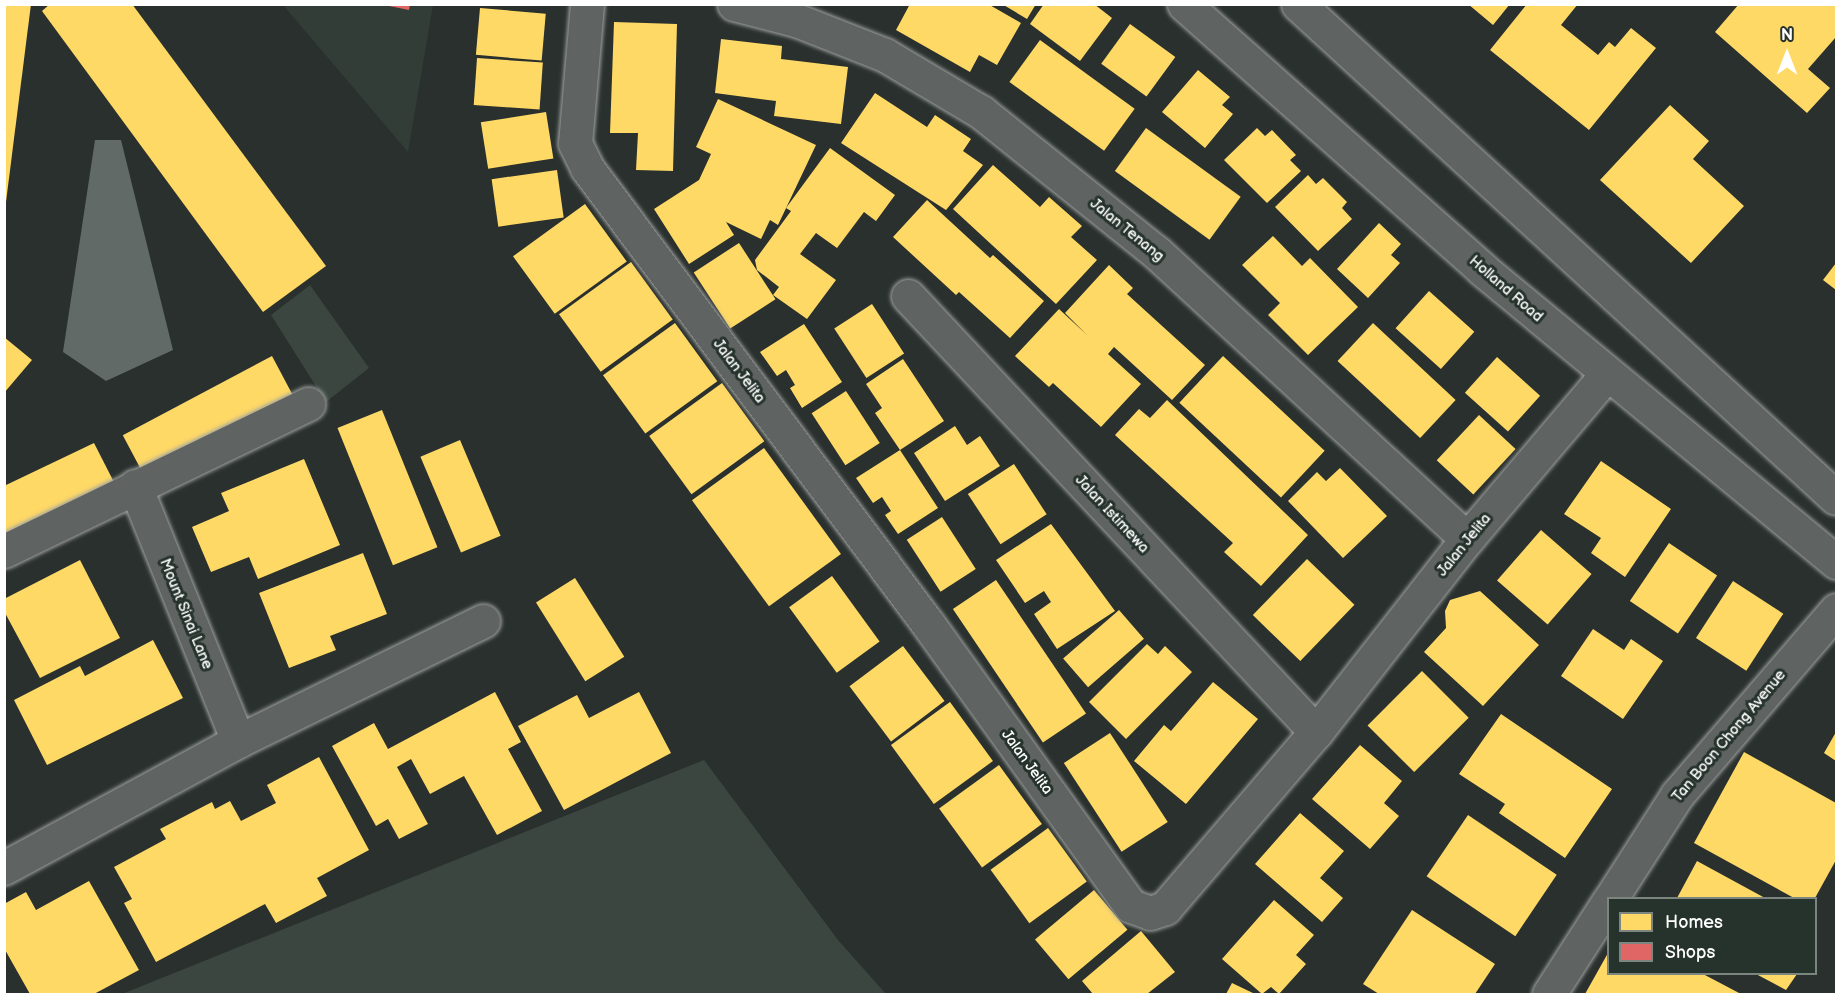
<!DOCTYPE html>
<html>
<head>
<meta charset="utf-8">
<style>
  body { margin:0 }
  #map { position:relative; width:1841px; height:999px; overflow:hidden; background:#29302d; font-family:"Balsamiq Sans",sans-serif }
  div>[style] { position:absolute }
  .built>* { inset:0; background:#323d38 }
  .green>* { inset:0; background:#3b4641 }
  .water>* { inset:0; background:#616a66 }
  .homes>* { inset:0; background:#ffd966; transform-origin:0 0 }
  .shops>* { inset:0; background:#e06666 }
  .roads { filter:drop-shadow(0 0 2px #9fa2a0) drop-shadow(0 0 2px #9fa2a0) }
  .minor>* { height:33px; margin:-16.5px; padding:0 16.5px; transform-origin:16.5px; border-radius:16.5px; background:#5f6362 }
  .major>* { height:33px; margin:-16.5px; padding:0 16.5px; transform-origin:16.5px; border-radius:16.5px; background:#5f6362 }
  span { translate:-50% -50%; white-space:nowrap; text-align:center; line-height:1.15; -webkit-text-stroke:6px #26332d; paint-order:stroke }
  .street-label { font-size:15px; color:#fff }
  .frame { position:absolute; inset:0; border:6px solid #fff; pointer-events:none }
  .legend { position:absolute; left:1607px; top:897px; width:210px; height:78px; box-sizing:border-box; background:#26332d; border:2px solid #7d8581; margin:0; padding:8px 10px; list-style:none; font-size:18px; color:#fff }
  .legend li { display:flex; align-items:center; gap:12px; height:30px }
  .legend b { width:30px; border:2px solid #7d8581 }
  .north { position:absolute; left:1757px; top:24px; width:60px; height:60px; -webkit-text-stroke:4px #26332d; paint-order:stroke; rotate:0deg; font-size:16px; font-weight:700; line-height:24px; text-align:center; color:#fff }
  .north::after { content:''; display:block; margin:auto; width:21px; height:27px; background:#fff; clip-path:polygon(50% 0,100% 100%,50% 72%,0 100%) }
</style>
</head>
<body>
<div id="map">
  <div class="built">
    <i style="clip-path:polygon(283px 5px,433px 5px,408px 152px)"></i>
  </div>
  <div class="green">
    <i style="clip-path:polygon(310px 285px,369px 368px,326px 402px,271px 315px)"></i>
    <i style="clip-path:polygon(704px 760px,838px 940px,886px 994px,122px 994px)"></i>
  </div>
  <div class="water">
    <i style="clip-path:polygon(95px 140px,121px 140px,173px 350px,106px 381px,63px 352px)"></i>
  </div>
  <div class="homes">
    <i style="clip-path:polygon(4px 4px,31px 4px,6px 202px,4px 202px)"></i>
    <i style="clip-path:polygon(50px 4px,132px 4px,326px 266px,263px 312px,42px 11px)"></i>
    <i style="clip-path:polygon(910px 4px,988px 4px,1021px 23px,997px 65px,979px 55px,970px 72px,896px 30px)"></i>
    <i style="clip-path:polygon(1002px 4px,1036px 4px,1027px 19px)"></i>
    <i style="clip-path:polygon(1044px 4px,1094px 4px,1112px 18px,1080px 61px,1030px 24px)"></i>
    <i style="clip-path:polygon(1468px 4px,1510px 4px,1493px 25px)"></i>
    <i style="clip-path:polygon(1527px 4px,1578px 4px,1561px 25px,1598px 55px,1609px 42px,1615px 47px,1631px 28px,1656px 48px,1589px 130px,1490px 50px)"></i>
    <i style="clip-path:polygon(1739px 4px,1836px 4px,1836px 37px,1808px 69px,1830px 88px,1807px 113px,1715px 32px)"></i>
    <i style="left:480px;top:8px;width:66px;height:47px;rotate:5deg"></i>
    <i style="clip-path:polygon(614px 22px,677px 24px,673px 171px,636px 170px,638px 133px,610px 133px)"></i>
    <i style="left:1130px;top:24px;width:56px;height:49px;rotate:36deg"></i>
    <i style="clip-path:polygon(721px 39px,782px 46px,781px 59px,848px 67px,841px 124px,774px 116px,776px 101px,715px 93px)"></i>
    <i style="left:1040px;top:40px;width:117px;height:52px;rotate:36deg"></i>
    <i style="left:477px;top:58px;width:66px;height:47px;rotate:4deg"></i>
    <i style="clip-path:polygon(1198px 70px,1230px 97px,1222px 105px,1233px 114px,1205px 148px,1162px 112px)"></i>
    <i style="clip-path:polygon(875px 93px,927px 127px,935px 115px,971px 139px,963px 151px,983px 165px,946px 210px,841px 143px)"></i>
    <i style="clip-path:polygon(718px 99px,816px 145px,778px 225px,770px 220px,761px 239px,726px 222px,734px 235px,689px 264px,654px 209px,699px 180px,711px 154px,696px 147px)"></i>
    <i style="clip-path:polygon(1670px 105px,1709px 141px,1693px 159px,1744px 206px,1691px 263px,1600px 180px)"></i>
    <i style="left:546px;top:112px;width:47px;height:66px;rotate:81deg"></i>
    <i style="left:1146px;top:128px;width:117px;height:53px;rotate:36deg"></i>
    <i style="clip-path:polygon(1257px 128px,1265px 136px,1272px 130px,1296px 155px,1290px 160px,1301px 171px,1267px 203px,1224px 160px)"></i>
    <i style="clip-path:polygon(830px 148px,895px 195px,876px 221px,864px 212px,837px 248px,816px 233px,800px 254px,836px 280px,807px 319px,773px 295px,779px 287px,757px 270px,755px 260px,791px 211px,786px 208px)"></i>
    <i style="clip-path:polygon(993px 165px,1040px 207px,1049px 197px,1082px 226px,1071px 237px,1097px 260px,1056px 304px,953px 209px)"></i>
    <i style="left:557px;top:170px;width:48px;height:66px;rotate:82deg"></i>
    <i style="clip-path:polygon(1308px 175px,1316px 184px,1323px 178px,1347px 202px,1342px 208px,1352px 219px,1318px 251px,1275px 207px)"></i>
    <i style="clip-path:polygon(927px 200px,990px 258px,993px 255px,1044px 301px,1010px 338px,959px 292px,956px 295px,893px 237px)"></i>
    <i style="left:585px;top:204px;width:71px;height:89px;rotate:54deg"></i>
    <i style="clip-path:polygon(1379px 223px,1401px 244px,1391px 255px,1400px 263px,1368px 298px,1337px 269px)"></i>
    <i style="clip-path:polygon(1273px 236px,1302px 266px,1310px 258px,1358px 307px,1308px 355px,1268px 315px,1280px 303px,1242px 265px)"></i>
    <i style="left:739px;top:243px;width:67px;height:54px;rotate:57deg"></i>
    <i style="left:631px;top:262px;width:71px;height:89px;rotate:54deg"></i>
    <i style="clip-path:polygon(1836px 263px,1836px 290px,1823px 280px)"></i>
    <i style="clip-path:polygon(1109px 265px,1133px 288px,1127px 294px,1205px 365px,1172px 400px,1114px 347px,1108px 354px,1141px 384px,1101px 427px,1053px 383px,1049px 387px,1015px 356px,1059px 309px,1087px 335px,1065px 313px)"></i>
    <i style="left:1429px;top:291px;width:61px;height:50px;rotate:42deg"></i>
    <i style="left:872px;top:304px;width:59px;height:45px;rotate:57deg"></i>
    <i style="left:675px;top:323px;width:72px;height:89px;rotate:54deg"></i>
    <i style="left:1373px;top:323px;width:113px;height:52px;rotate:43deg"></i>
    <i style="clip-path:polygon(804px 324px,842px 382px,802px 408px,790px 388px,795px 385px,786px 370px,777px 376px,760px 352px)"></i>
    <i style="clip-path:polygon(4px 337px,32px 360px,4px 393px)"></i>
    <i style="left:272px;top:356px;width:58px;height:169px;rotate:62deg"></i>
    <i style="left:1223px;top:356px;width:139px;height:64px;rotate:43deg"></i>
    <i style="left:1497px;top:357px;width:58px;height:48px;rotate:42deg"></i>
    <i style="clip-path:polygon(903px 359px,944px 421px,900px 450px,875px 413px,882px 408px,866px 384px)"></i>
    <i style="left:722px;top:383px;width:72px;height:90px;rotate:54deg"></i>
    <i style="left:846px;top:391px;width:62px;height:41px;rotate:57deg"></i>
    <i style="clip-path:polygon(1167px 400px,1308px 535px,1261px 586px,1224px 552px,1233px 543px,1115px 435px,1139px 409px,1150px 418px)"></i>
    <i style="left:382px;top:410px;width:148px;height:48px;rotate:68deg"></i>
    <i style="left:1479px;top:415px;width:50px;height:62px;rotate:43deg"></i>
    <i style="clip-path:polygon(955px 426px,967px 445px,980px 436px,1000px 466px,945px 501px,914px 453px)"></i>
    <i style="left:460px;top:440px;width:104px;height:43px;rotate:67deg"></i>
    <i style="clip-path:polygon(94px 443px,119px 492px,4px 549px,4px 486px)"></i>
    <i style="left:764px;top:448px;width:131px;height:89px;rotate:54deg"></i>
    <i style="clip-path:polygon(900px 450px,938px 508px,898px 534px,885px 515px,891px 511px,882px 497px,873px 503px,856px 478px)"></i>
    <i style="clip-path:polygon(304px 459px,340px 545px,258px 579px,249px 557px,211px 572px,192px 527px,229px 511px,221px 493px)"></i>
    <i style="clip-path:polygon(1601px 461px,1671px 509px,1625px 577px,1591px 553px,1601px 538px,1564px 514px)"></i>
    <i style="left:1014px;top:464px;width:60px;height:55px;rotate:57deg"></i>
    <i style="clip-path:polygon(1340px 468px,1387px 516px,1343px 558px,1288px 501px,1317px 472px,1326px 481px)"></i>
    <i style="left:942px;top:517px;width:62px;height:42px;rotate:57deg"></i>
    <i style="clip-path:polygon(1051px 524px,1115px 611px,1057px 649px,1034px 614px,1051px 602px,1044px 591px,1025px 603px,996px 560px)"></i>
    <i style="left:1541px;top:530px;width:67px;height:67px;rotate:41deg"></i>
    <i style="left:1669px;top:543px;width:58px;height:70px;rotate:34deg"></i>
    <i style="clip-path:polygon(363px 553px,387px 614px,330px 636px,336px 650px,289px 668px,259px 593px)"></i>
    <i style="left:1307px;top:559px;width:66px;height:78px;rotate:44deg"></i>
    <i style="clip-path:polygon(80px 560px,120px 638px,40px 678px,4px 611px,4px 599px)"></i>
    <i style="left:832px;top:576px;width:81px;height:53px;rotate:54deg"></i>
    <i style="left:575px;top:578px;width:93px;height:46px;rotate:58deg"></i>
    <i style="left:996px;top:580px;width:161px;height:52px;rotate:56deg"></i>
    <i style="left:1733px;top:581px;width:60px;height:68px;rotate:33deg"></i>
    <i style="clip-path:polygon(1480px 591px,1539px 645px,1483px 706px,1424px 652px,1446px 628px,1445px 611px,1450px 600px)"></i>
    <i style="left:1119px;top:610px;width:38px;height:74px;rotate:49deg"></i>
    <i style="clip-path:polygon(1593px 629px,1624px 650px,1631px 639px,1663px 661px,1623px 719px,1561px 676px)"></i>
    <i style="clip-path:polygon(153px 640px,183px 698px,47px 765px,14px 700px,80px 666px,85px 676px)"></i>
    <i style="clip-path:polygon(1147px 644px,1158px 654px,1165px 646px,1192px 672px,1126px 739px,1089px 702px)"></i>
    <i style="left:903px;top:646px;width:69px;height:67px;rotate:53deg"></i>
    <i style="left:1422px;top:671px;width:66px;height:77px;rotate:45deg"></i>
    <i style="clip-path:polygon(1213px 682px,1258px 719px,1186px 804px,1134px 761px,1164px 725px,1171px 731px)"></i>
    <i style="clip-path:polygon(495px 692px,521px 742px,508px 749px,542px 811px,497px 835px,464px 776px,430px 794px,411px 759px,397px 767px,428px 824px,399px 839px,388px 819px,376px 826px,332px 746px,374px 723px,388px 749px)"></i>
    <i style="clip-path:polygon(639px 692px,671px 753px,564px 810px,518px 726px,577px 695px,589px 718px)"></i>
    <i style="left:950px;top:702px;width:73px;height:73px;rotate:54deg"></i>
    <i style="clip-path:polygon(1501px 714px,1612px 789px,1565px 858px,1499px 813px,1505px 804px,1459px 774px)"></i>
    <i style="clip-path:polygon(1836px 732px,1836px 761px,1824px 753px)"></i>
    <i style="left:1110px;top:733px;width:106px;height:55px;rotate:57deg"></i>
    <i style="clip-path:polygon(1360px 745px,1402px 781px,1384px 803px,1399px 816px,1370px 849px,1312px 799px)"></i>
    <i style="clip-path:polygon(1744px 752px,1836px 803px,1836px 860px,1815px 898px,1794px 898px,1694px 843px)"></i>
    <i style="clip-path:polygon(319px 757px,369px 850px,317px 878px,327px 896px,276px 923px,265px 904px,156px 962px,124px 903px,132px 899px,114px 867px,166px 839px,160px 829px,212px 802px,215px 809px,230px 801px,241px 821px,276px 803px,267px 785px)"></i>
    <i style="left:999px;top:765px;width:73px;height:74px;rotate:54deg"></i>
    <i style="clip-path:polygon(1300px 813px,1344px 851px,1320px 878px,1343px 898px,1322px 922px,1255px 864px)"></i>
    <i style="left:1468px;top:815px;width:107px;height:74px;rotate:34deg"></i>
    <i style="left:1048px;top:828px;width:66px;height:71px;rotate:54deg"></i>
    <i style="clip-path:polygon(1697px 861px,1765px 898px,1677px 898px)"></i>
    <i style="clip-path:polygon(89px 881px,139px 970px,94px 994px,30px 994px,4px 948px,4px 904px,26px 892px,36px 910px)"></i>
    <i style="left:1094px;top:890px;width:52px;height:77px;rotate:50deg"></i>
    <i style="clip-path:polygon(1274px 900px,1314px 935px,1296px 955px,1306px 964px,1279px 994px,1271px 987px,1262px 994px,1222px 959px)"></i>
    <i style="clip-path:polygon(1412px 910px,1495px 964px,1475px 994px,1379px 994px,1363px 984px)"></i>
    <i style="clip-path:polygon(1141px 931px,1175px 972px,1147px 994px,1093px 994px,1082px 981px)"></i>
    <i style="clip-path:polygon(1608px 953px,1608px 974px,1703px 974px,1741px 994px,1585px 994px)"></i>
    <i style="clip-path:polygon(1756px 974px,1797px 974px,1786px 990px)"></i>
    <i style="clip-path:polygon(1232px 983px,1255px 994px,1226px 994px)"></i>
  </div>
  <div class="shops">
    <i style="clip-path:polygon(379px 4px,410px 4px,409px 10px)"></i>
  </div>
  <div class="roads">
    <div class="minor">
      <i style="left:587px;top:4px;width:140px;rotate:94.9deg"></i>
      <i style="left:575px;top:143px;width:28px;rotate:64deg"></i>
      <i style="left:587px;top:168px;width:569px;rotate:53.21deg"></i>
      <i style="left:928px;top:624px;width:347px;rotate:54.3deg"></i>
      <i style="left:1131px;top:906px;width:20px;rotate:20deg"></i>
      <i style="left:1150px;top:913px;width:16px;rotate:-18deg"></i>
      <i style="left:1165px;top:908px;width:232px;rotate:-49.4deg"></i>
      <i style="left:1316px;top:732px;width:245px;rotate:-52deg"></i>
      <i style="left:1467px;top:539px;width:215px;rotate:-49.7deg"></i>
      <i style="left:734px;top:4px;width:64px;rotate:14.5deg"></i>
      <i style="left:796px;top:20px;width:96px;rotate:21.5deg"></i>
      <i style="left:885px;top:55px;width:112px;rotate:30.7deg"></i>
      <i style="left:981px;top:112px;width:224px;rotate:38.7deg"></i>
      <i style="left:1156px;top:252px;width:423px;rotate:42.7deg"></i>
      <i style="left:908px;top:296px;width:597px;rotate:46.9deg"></i>
      <i style="left:135px;top:486px;width:275px;rotate:68deg"></i>
      <i style="left:4px;top:551px;width:338px;rotate:-25.8deg"></i>
      <i style="left:4px;top:868px;width:266px;rotate:-28.5deg"></i>
      <i style="left:238px;top:741px;width:273px;rotate:-26.1deg"></i>
      <i style="left:1611px;top:898px;width:122px;rotate:-57.3deg"></i>
      <i style="left:1677px;top:795px;width:244px;rotate:-49.3deg"></i>
      <i style="left:1549px;top:994px;width:109px;rotate:-57.3deg"></i>
    </div>
    <div class="major">
      <i style="left:1184px;top:4px;width:399px;rotate:41.6deg"></i>
      <i style="left:1482px;top:269px;width:460px;rotate:39.6deg"></i>
      <i style="left:1298px;top:4px;width:730px;rotate:42.56deg"></i>
    </div>
  </div>
  <div class="street-label">
    <span style="left:1127px;top:230px;rotate:39deg">Jalan Tenang</span>
    <span style="left:1506px;top:289px;rotate:41deg">Holland Road</span>
    <span style="left:739px;top:371px;rotate:53deg">Jalan Jelita</span>
    <span style="left:1112px;top:514px;rotate:47deg">Jalan Istimewa</span>
    <span style="left:1464px;top:545px;rotate:-51deg">Jalan Jelita</span>
    <span style="left:186px;top:614px;rotate:68deg">Mount Sinai Lane</span>
    <span style="left:1729px;top:736px;rotate:-50deg">Tan Boon Chong Avenue</span>
    <span style="left:1027px;top:762px;rotate:54deg">Jalan Jelita</span>
  </div>
  <div class="frame"></div>
  <ul class="legend">
  <li><b style="height:16px;background:#ffd966"></b>Homes</li>
  <li><b style="height:16px;background:#e06666"></b>Shops</li>
  </ul>
  <div class="north">N</div>
</div>
</body>
</html>
